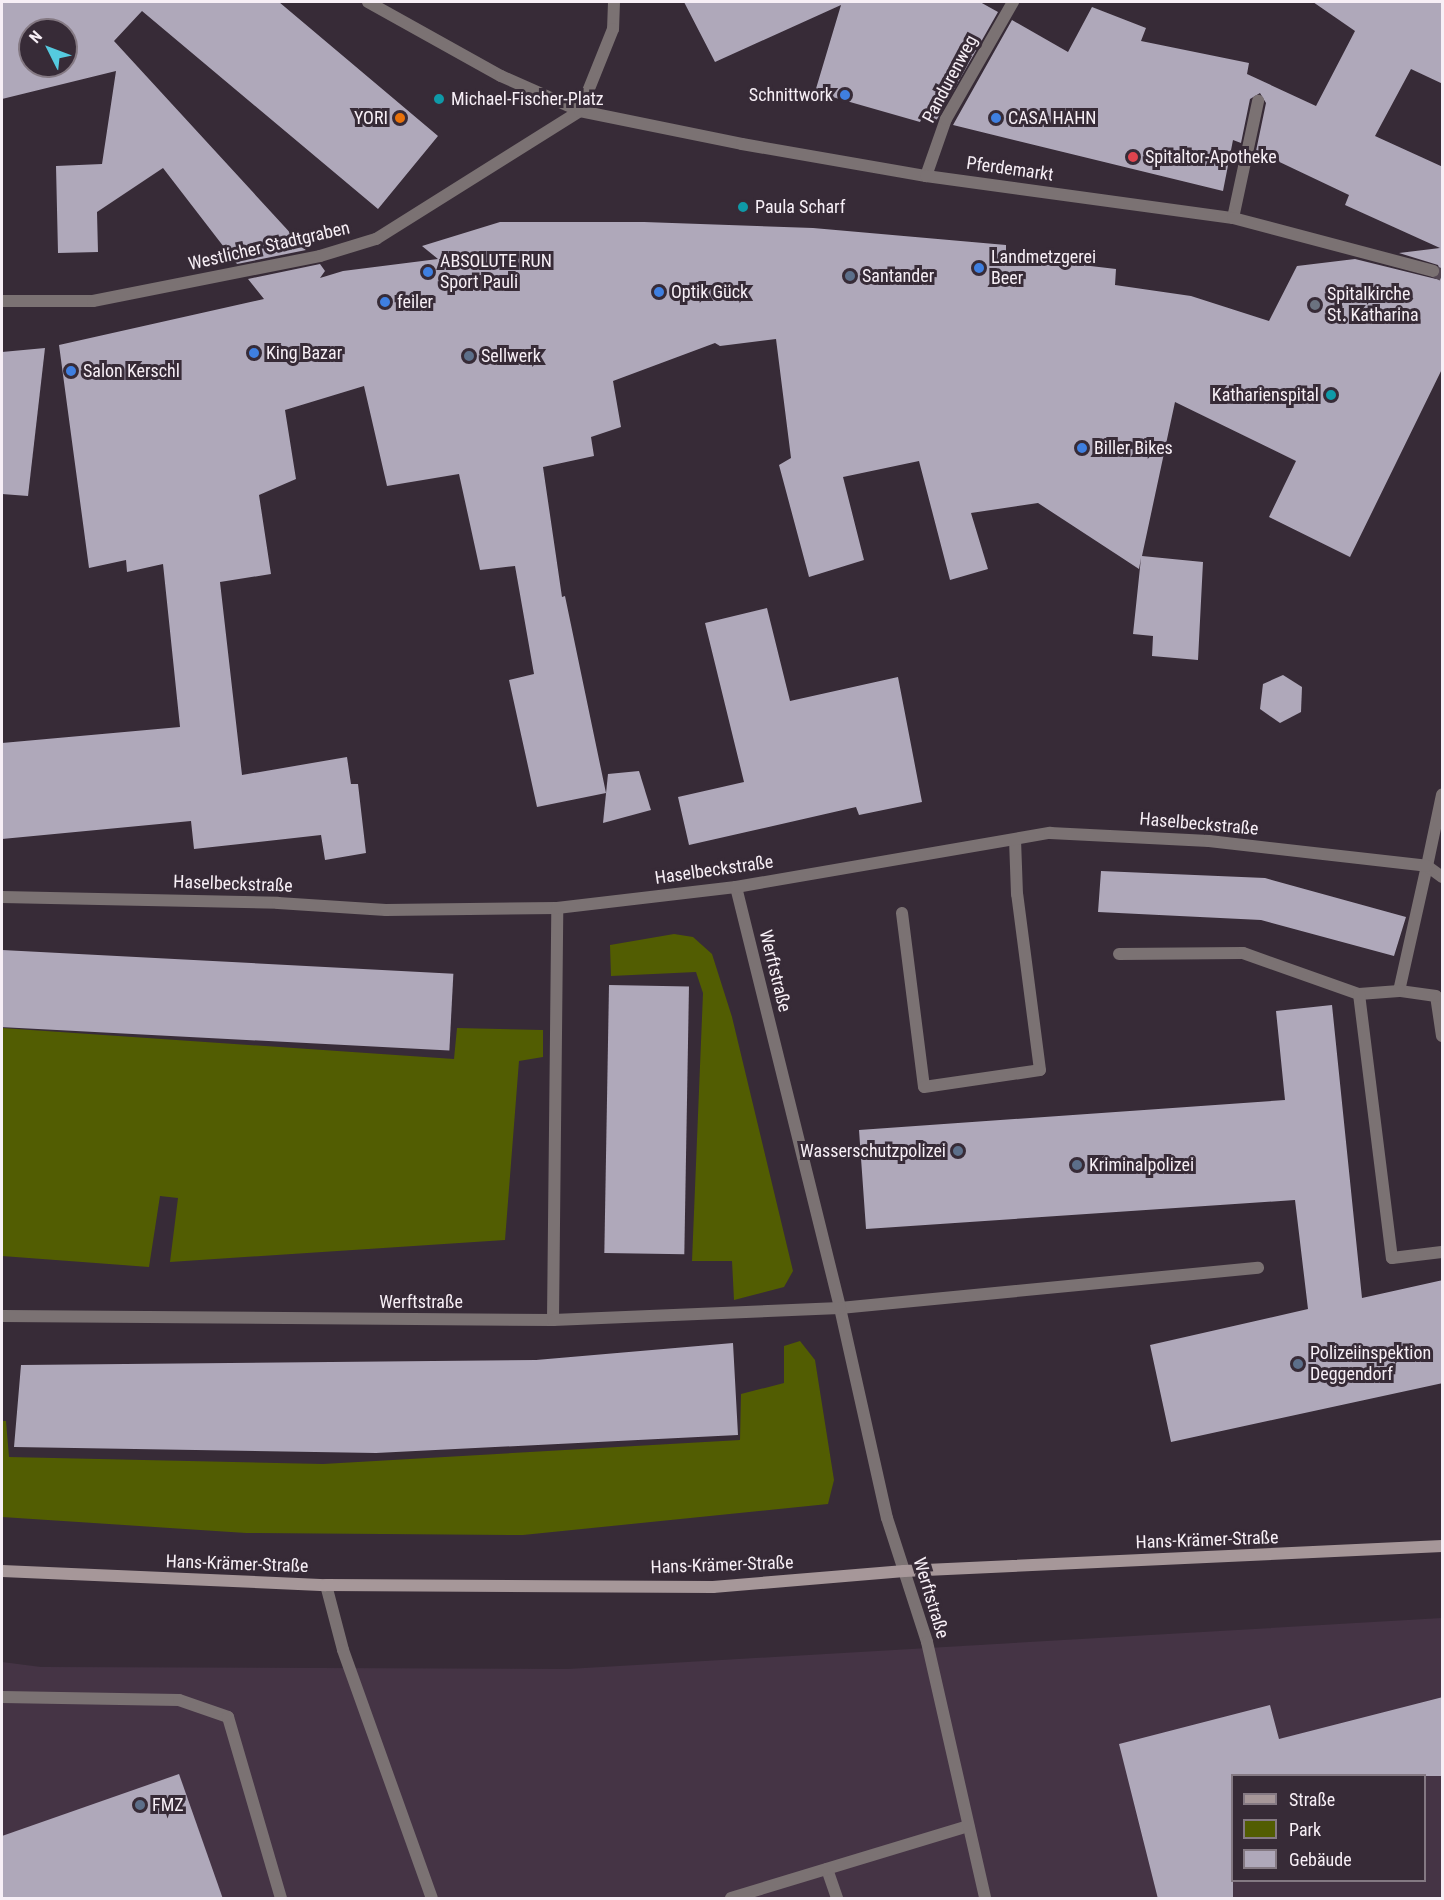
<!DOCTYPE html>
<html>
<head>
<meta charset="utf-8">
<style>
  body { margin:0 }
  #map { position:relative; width:1444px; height:1900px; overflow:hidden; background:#372b37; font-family:"Roboto Condensed",sans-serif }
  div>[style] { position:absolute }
  .built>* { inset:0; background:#453445 }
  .green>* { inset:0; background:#525d02 }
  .building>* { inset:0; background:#afa8ba; transform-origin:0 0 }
  .tertiary-tunnel>* { height:12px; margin-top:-6px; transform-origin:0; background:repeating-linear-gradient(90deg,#544854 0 12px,transparent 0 18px) }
  .service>* { height:12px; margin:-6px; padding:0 6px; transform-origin:6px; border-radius:6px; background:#7b7273 }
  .minor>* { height:12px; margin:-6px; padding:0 6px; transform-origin:6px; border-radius:6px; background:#7b7273 }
  .tertiary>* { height:12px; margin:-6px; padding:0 6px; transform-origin:6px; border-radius:6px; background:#7b7273 }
  .secondary>* { height:12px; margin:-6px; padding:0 6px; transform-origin:6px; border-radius:6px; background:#a69799 }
  .dots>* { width:16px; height:16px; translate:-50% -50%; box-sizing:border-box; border:3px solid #372b37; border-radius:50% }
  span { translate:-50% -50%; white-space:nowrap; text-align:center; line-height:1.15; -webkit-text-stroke:6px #372b37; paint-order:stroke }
  .street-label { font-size:18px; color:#f7eff6 }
  .poi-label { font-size:18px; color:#f7eff6 }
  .right { translate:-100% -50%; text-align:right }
  .left { translate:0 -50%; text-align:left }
  .frame { position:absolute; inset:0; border:3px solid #f7eff6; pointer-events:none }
  .legend { position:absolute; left:1231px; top:1774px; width:195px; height:108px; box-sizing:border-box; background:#372b37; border:2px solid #847983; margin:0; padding:8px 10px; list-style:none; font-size:18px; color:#f7eff6 }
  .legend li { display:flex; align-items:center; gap:12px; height:30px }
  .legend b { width:30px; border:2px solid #847983 }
  .north { position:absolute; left:18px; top:18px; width:60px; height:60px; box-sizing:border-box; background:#372b37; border:2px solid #847983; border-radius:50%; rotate:312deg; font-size:16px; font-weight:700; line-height:24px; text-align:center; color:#f7eff6 }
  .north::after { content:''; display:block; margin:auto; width:21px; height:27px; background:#55cadf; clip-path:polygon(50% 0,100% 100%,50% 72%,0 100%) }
</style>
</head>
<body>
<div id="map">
  <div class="built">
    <i style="clip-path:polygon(evenodd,1442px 1618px,1442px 1898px,2px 1898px,2px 1662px,41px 1667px,568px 1669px,1442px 1618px,1232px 1776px,1424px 1776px,1424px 1880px,1232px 1880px,1232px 1776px)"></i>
  </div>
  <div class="green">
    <i style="clip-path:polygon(674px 934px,693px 937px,712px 954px,732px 1017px,793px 1271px,784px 1287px,734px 1300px,732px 1261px,692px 1261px,703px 993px,696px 972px,611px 976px,610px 945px)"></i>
    <i style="clip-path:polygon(2px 1028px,454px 1059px,457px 1028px,543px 1030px,543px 1057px,519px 1061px,505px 1240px,170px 1262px,178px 1198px,160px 1196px,149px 1267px,2px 1256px)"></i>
    <i style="clip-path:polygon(800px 1341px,815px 1360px,834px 1480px,828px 1504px,523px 1535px,246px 1533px,2px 1517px,2px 1421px,6px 1421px,9px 1457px,323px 1464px,740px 1440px,741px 1394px,784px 1383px,784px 1346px)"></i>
  </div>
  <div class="building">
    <i style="clip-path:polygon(evenodd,2px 2px,279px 2px,438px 136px,378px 209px,142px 11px,114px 41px,306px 250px,237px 264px,163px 168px,97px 212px,98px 252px,58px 253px,56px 166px,102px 164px,116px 71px,2px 99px,2px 2px,30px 30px,66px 30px,66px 66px,30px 66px,30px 30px)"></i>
    <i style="clip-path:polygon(684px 2px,980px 2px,998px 12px,936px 121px,922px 118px,920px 122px,815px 92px,841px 5px,715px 62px)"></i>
    <i style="clip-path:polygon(1313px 2px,1443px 2px,1443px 84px,1411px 69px,1375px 136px,1443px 167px,1443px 367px,1350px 557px,1269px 517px,1296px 461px,1175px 402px,1142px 556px,1203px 562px,1198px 660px,1152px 656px,1153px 636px,1133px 634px,1141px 558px,1139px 569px,1038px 503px,971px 513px,988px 569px,950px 580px,919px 461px,843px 477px,864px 560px,809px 577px,779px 465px,791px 458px,776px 339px,720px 346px,715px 343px,613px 381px,621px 427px,591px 437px,594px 456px,543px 467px,562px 597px,565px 596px,606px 793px,537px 807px,509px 680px,534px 674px,515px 566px,480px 570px,459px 474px,387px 486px,364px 386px,285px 410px,296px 479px,259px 495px,271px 574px,220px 582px,242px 775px,347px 757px,351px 784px,358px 784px,366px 853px,325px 860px,321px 835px,194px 849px,191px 821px,2px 839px,2px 743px,180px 727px,163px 564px,127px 572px,126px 560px,89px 568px,59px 345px,264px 299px,248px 279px,320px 264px,325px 271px,320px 278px,343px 271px,438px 259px,422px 246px,500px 222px,644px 222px,813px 228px,1006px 245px,1006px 256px,1116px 269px,1115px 285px,1191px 296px,1269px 321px,1297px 266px,1355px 259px,1436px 279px,1441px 273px,1438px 265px,1399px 253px,1440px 248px,1345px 205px,1349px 195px,1256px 151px,1266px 103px,1260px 93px,1250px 99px,1241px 143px,1233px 140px,1223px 191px,953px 125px,1012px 20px,1068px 52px,1092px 7px,1146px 28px,1141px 41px,1249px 63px,1247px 74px,1316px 106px,1355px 31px)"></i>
    <i style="clip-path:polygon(45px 348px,28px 496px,2px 494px,2px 352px)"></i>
    <i style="clip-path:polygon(767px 608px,790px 701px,898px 677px,922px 802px,859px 815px,856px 807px,689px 845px,678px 797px,744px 782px,705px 623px)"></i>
    <i style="clip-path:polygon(1283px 675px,1302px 687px,1301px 712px,1280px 723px,1260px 709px,1263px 684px)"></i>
    <i style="clip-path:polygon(639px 771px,651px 810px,603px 823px,608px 774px)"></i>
    <i style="clip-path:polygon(1101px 871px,1265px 878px,1406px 917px,1394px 956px,1261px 920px,1098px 912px)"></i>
    <i style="left:2px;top:950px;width:452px;height:77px;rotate:3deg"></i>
    <i style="left:609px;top:985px;width:80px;height:268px;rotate:1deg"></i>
    <i style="clip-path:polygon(1332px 1005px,1362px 1298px,1443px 1280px,1443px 1383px,1171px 1442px,1150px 1345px,1308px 1309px,1295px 1200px,866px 1229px,859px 1130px,1285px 1100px,1276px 1011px)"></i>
    <i style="clip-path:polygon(733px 1343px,738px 1435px,376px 1453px,14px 1447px,21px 1365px,536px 1360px)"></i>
    <i style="clip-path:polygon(1443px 1697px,1443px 1776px,1233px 1776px,1233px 1899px,1158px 1899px,1119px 1744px,1270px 1705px,1279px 1739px)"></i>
    <i style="clip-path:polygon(179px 1774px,223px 1899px,2px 1899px,2px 1836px)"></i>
  </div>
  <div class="tertiary-tunnel">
    <i style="left:1433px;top:271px;width:10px;rotate:24deg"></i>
  </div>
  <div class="service">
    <i style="left:1233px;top:218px;width:120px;rotate:-77.9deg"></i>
    <i style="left:902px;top:913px;width:175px;rotate:82.8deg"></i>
    <i style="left:924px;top:1087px;width:117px;rotate:-8.3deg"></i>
    <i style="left:1040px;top:1070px;width:177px;rotate:-97.4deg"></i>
    <i style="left:1017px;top:894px;width:54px;rotate:-92.1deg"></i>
    <i style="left:1119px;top:954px;width:124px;rotate:-0.5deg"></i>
    <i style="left:1243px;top:953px;width:123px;rotate:19.5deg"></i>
    <i style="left:1399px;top:991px;width:128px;rotate:-77.4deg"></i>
    <i style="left:1442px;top:1036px;width:40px;rotate:-98.5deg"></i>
    <i style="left:1436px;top:996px;width:37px;rotate:-172deg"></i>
    <i style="left:1399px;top:991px;width:40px;rotate:175.7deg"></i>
    <i style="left:1359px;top:994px;width:266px;rotate:82.9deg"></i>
    <i style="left:1392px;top:1258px;width:50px;rotate:-6.8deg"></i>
    <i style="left:840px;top:1308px;width:420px;rotate:-5.5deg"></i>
    <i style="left:553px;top:1320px;width:412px;rotate:-89.4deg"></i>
    <i style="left:326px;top:1585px;width:67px;rotate:75.3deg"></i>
    <i style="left:343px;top:1650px;width:263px;rotate:70.3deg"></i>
    <i style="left:2px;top:1697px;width:177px;rotate:1deg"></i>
    <i style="left:179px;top:1700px;width:52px;rotate:19.1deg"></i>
    <i style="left:228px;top:1717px;width:189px;rotate:73.7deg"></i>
    <i style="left:827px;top:1869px;width:31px;rotate:71deg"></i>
    <i style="left:731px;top:1898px;width:248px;rotate:-16.9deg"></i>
  </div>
  <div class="minor">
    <i style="left:368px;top:2px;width:152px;rotate:29.1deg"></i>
    <i style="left:501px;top:76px;width:86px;rotate:23.9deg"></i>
    <i style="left:926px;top:176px;width:60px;rotate:-70.7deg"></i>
    <i style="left:946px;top:119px;width:135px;rotate:-60.2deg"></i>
    <i style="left:2px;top:301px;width:91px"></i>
    <i style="left:93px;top:301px;width:231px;rotate:-11.2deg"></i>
    <i style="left:320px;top:256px;width:59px;rotate:-16.9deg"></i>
    <i style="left:376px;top:239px;width:241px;rotate:-32.1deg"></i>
    <i style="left:1427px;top:866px;width:73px;rotate:-78.1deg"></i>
    <i style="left:1427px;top:866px;width:19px;rotate:36deg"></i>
    <i style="left:736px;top:887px;width:434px;rotate:76.1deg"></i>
    <i style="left:840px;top:1308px;width:215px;rotate:77.4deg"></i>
    <i style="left:887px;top:1518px;width:130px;rotate:72.1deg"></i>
    <i style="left:927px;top:1642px;width:262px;rotate:77.2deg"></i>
    <i style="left:2px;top:897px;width:276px;rotate:1.2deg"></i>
    <i style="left:278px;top:903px;width:108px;rotate:3.7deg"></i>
    <i style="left:386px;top:910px;width:171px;rotate:-0.7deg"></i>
    <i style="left:557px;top:908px;width:180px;rotate:-6.7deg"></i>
    <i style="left:736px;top:887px;width:319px;rotate:-9.8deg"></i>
    <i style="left:1050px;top:833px;width:159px;rotate:2.9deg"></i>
    <i style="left:1209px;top:841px;width:219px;rotate:6.5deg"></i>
    <i style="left:2px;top:1316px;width:551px;rotate:0.42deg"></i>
    <i style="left:553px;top:1320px;width:287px;rotate:-2.4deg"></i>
  </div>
  <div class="tertiary">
    <i style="left:614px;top:2px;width:27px;rotate:92deg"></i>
    <i style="left:613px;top:29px;width:88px;rotate:111.9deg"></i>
    <i style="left:580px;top:111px;width:165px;rotate:11.5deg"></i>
    <i style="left:742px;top:144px;width:187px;rotate:9.9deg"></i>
    <i style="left:926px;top:176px;width:310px;rotate:7.8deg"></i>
    <i style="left:1233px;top:218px;width:207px;rotate:14.8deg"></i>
  </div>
  <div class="secondary">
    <i style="left:2px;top:1571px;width:324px;rotate:2.5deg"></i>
    <i style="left:326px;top:1585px;width:387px;rotate:0.3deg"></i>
    <i style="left:713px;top:1587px;width:192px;rotate:-4.8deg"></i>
    <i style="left:904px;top:1571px;width:539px;rotate:-2.66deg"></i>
  </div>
  <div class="dots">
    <i style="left:845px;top:95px;background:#3f7fe0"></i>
    <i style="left:439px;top:99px;background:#0f9aa8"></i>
    <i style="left:400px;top:118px;background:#e8710a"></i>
    <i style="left:996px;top:118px;background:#3f7fe0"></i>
    <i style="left:1133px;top:157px;background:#e0444e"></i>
    <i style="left:743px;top:207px;background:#0f9aa8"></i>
    <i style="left:979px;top:268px;background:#3f7fe0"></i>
    <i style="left:428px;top:272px;background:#3f7fe0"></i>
    <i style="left:850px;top:276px;background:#5c6f8a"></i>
    <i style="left:659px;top:292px;background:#3f7fe0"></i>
    <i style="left:385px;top:302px;background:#3f7fe0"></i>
    <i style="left:1315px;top:305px;background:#6b7280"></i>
    <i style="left:254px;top:353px;background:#3f7fe0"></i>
    <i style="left:469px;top:356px;background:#5c6f8a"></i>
    <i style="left:71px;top:371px;background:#3f7fe0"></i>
    <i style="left:1331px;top:395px;background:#0f9aa8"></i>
    <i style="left:1082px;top:448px;background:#3f7fe0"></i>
    <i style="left:958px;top:1151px;background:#5c6f8a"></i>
    <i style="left:1077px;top:1165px;background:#5c6f8a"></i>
    <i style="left:1298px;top:1364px;background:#5c6f8a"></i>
    <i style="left:140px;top:1805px;background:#5c6f8a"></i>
  </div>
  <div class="street-label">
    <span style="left:950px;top:79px;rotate:-62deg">Pandurenweg</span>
    <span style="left:1010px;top:169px;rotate:8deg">Pferdemarkt</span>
    <span style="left:269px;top:246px;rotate:-13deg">Westlicher Stadtgraben</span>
    <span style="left:1199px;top:824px;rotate:5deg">Haselbeckstraße</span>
    <span style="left:714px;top:870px;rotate:-8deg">Haselbeckstraße</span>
    <span style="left:233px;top:884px;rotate:2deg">Haselbeckstraße</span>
    <span style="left:775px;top:971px;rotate:76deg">Werftstraße</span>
    <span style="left:421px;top:1302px">Werftstraße</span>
    <span style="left:1207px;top:1540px;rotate:-2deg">Hans-Krämer-Straße</span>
    <span style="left:237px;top:1564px;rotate:2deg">Hans-Krämer-Straße</span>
    <span style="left:722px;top:1565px;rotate:-2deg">Hans-Krämer-Straße</span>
    <span style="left:931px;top:1598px;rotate:73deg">Werftstraße</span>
  </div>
  <div class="poi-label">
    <span class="right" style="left:833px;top:95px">Schnittwork</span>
    <span class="left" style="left:451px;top:99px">Michael-Fischer-Platz</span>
    <span class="right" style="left:388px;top:118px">YORI</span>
    <span class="left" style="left:1008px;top:118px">CASA HAHN</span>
    <span class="left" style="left:1145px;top:157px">Spitaltor-Apotheke</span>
    <span class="left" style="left:755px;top:207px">Paula Scharf</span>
    <span class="left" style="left:991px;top:268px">Landmetzgerei<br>Beer</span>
    <span class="left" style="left:440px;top:272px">ABSOLUTE RUN<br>Sport Pauli</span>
    <span class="left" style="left:862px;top:276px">Santander</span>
    <span class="left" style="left:671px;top:292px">Optik Gück</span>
    <span class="left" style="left:1327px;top:305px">Spitalkirche<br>St. Katharina</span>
    <span class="left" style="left:397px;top:302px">feiler</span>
    <span class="left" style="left:266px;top:353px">King Bazar</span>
    <span class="left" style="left:481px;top:356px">Sellwerk</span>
    <span class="left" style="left:83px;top:371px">Salon Kerschl</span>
    <span class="right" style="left:1319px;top:395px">Katharienspital</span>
    <span class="left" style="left:1094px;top:448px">Biller Bikes</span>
    <span class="right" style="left:946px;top:1151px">Wasserschutzpolizei</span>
    <span class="left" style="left:1089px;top:1165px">Kriminalpolizei</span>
    <span class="left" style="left:1310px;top:1364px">Polizeiinspektion<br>Deggendorf</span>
    <span class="left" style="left:152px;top:1805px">FMZ</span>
  </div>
  <div class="frame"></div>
  <ul class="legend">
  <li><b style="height:8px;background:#a69799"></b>Straße</li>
  <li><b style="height:16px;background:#525d02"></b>Park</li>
  <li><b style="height:16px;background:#afa8ba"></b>Gebäude</li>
  </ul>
  <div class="north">N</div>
</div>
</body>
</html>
